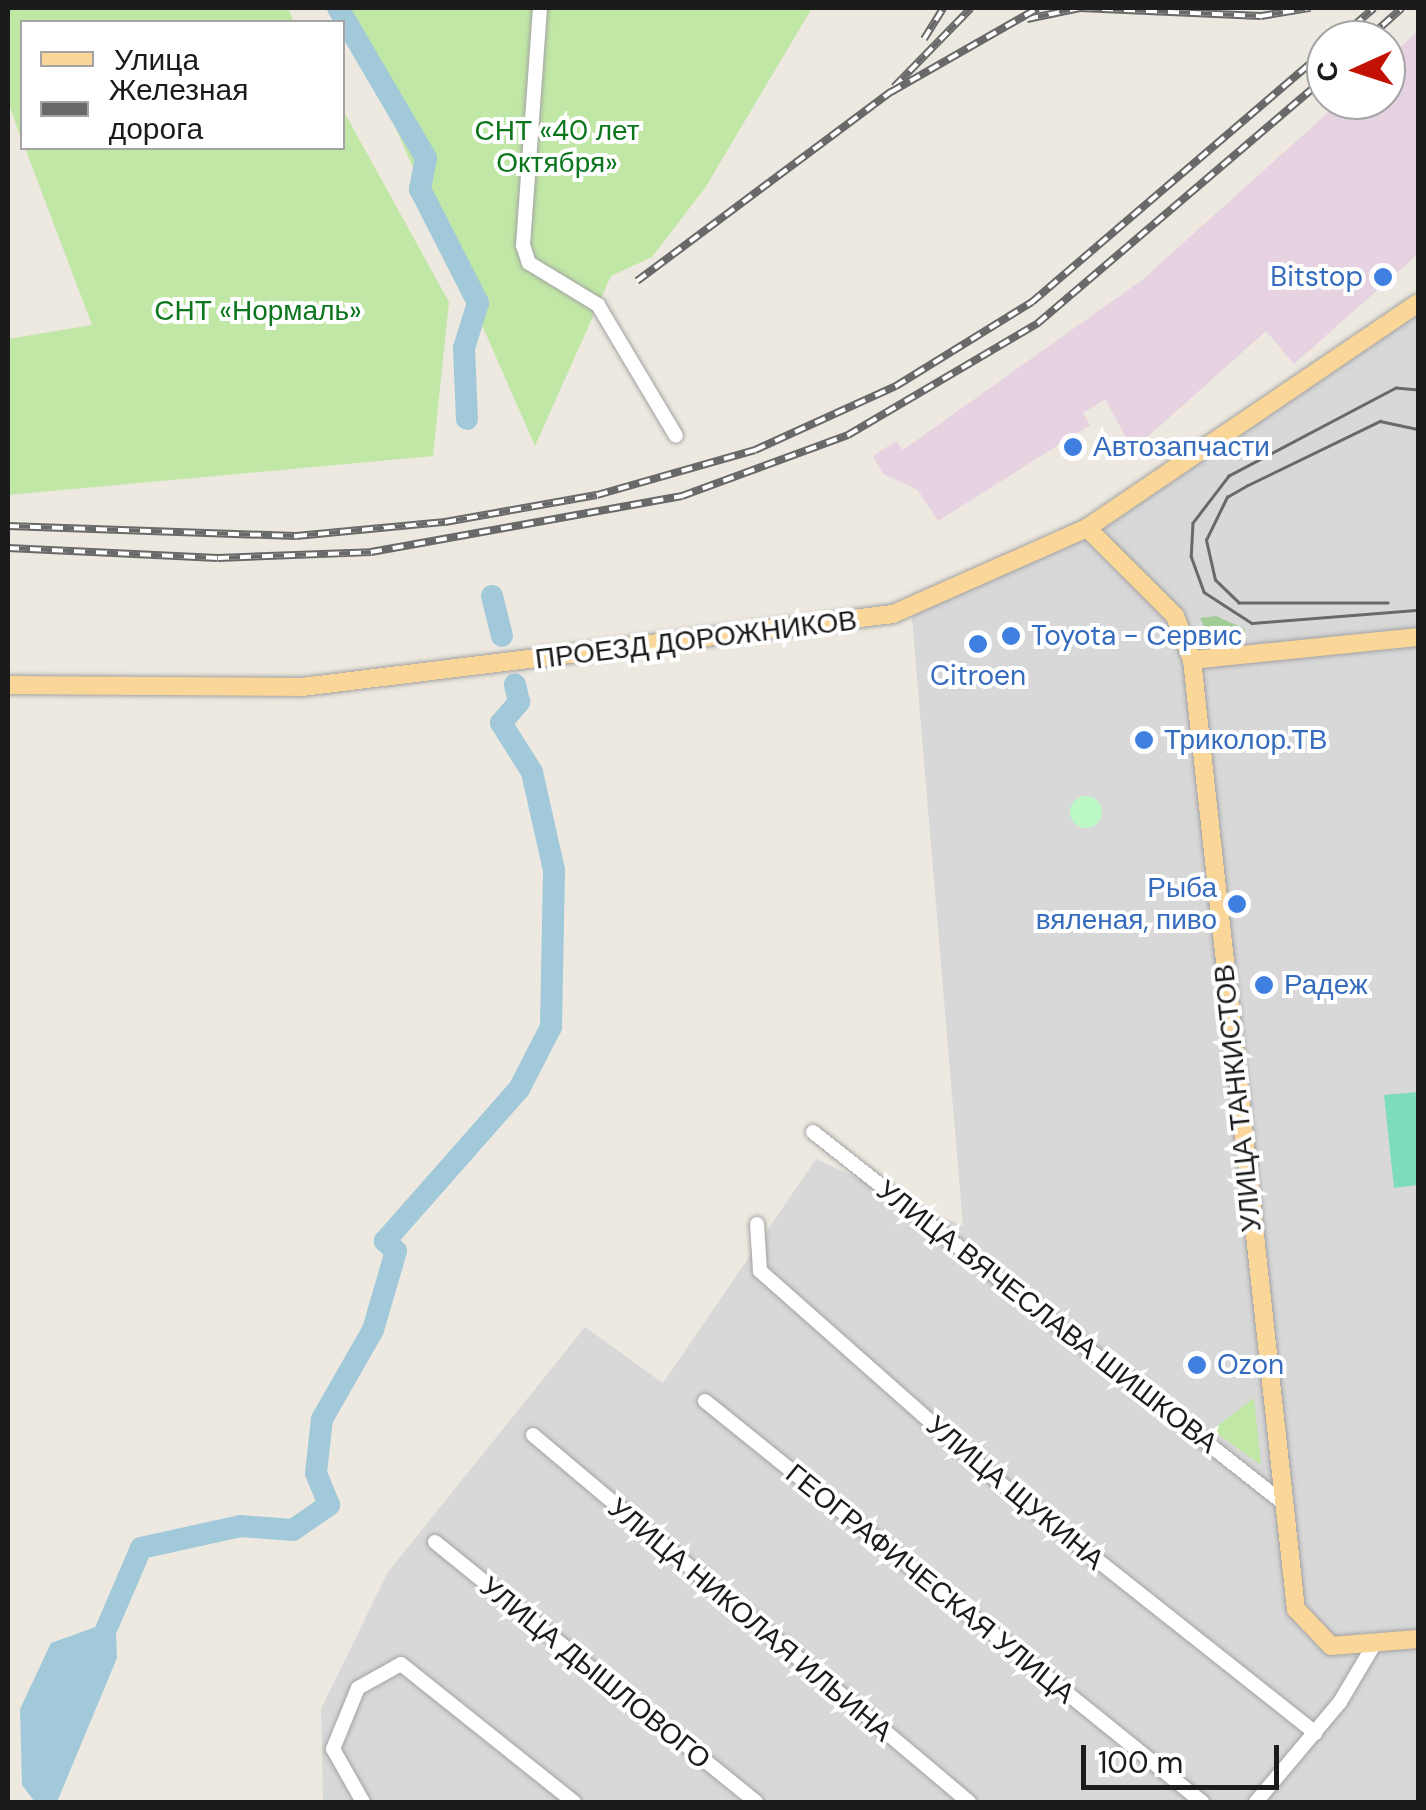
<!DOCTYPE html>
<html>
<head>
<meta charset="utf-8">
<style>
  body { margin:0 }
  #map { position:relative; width:1426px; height:1810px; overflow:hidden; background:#ede9e0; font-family:"DM Sans",sans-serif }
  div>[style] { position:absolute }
  .residential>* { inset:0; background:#d9d8d8 }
  .industrial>* { inset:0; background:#e6d2e1 }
  .grass>* { inset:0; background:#c1e7a6 }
  .forest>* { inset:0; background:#a2cc95 }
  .park>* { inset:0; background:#bcf8c5 }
  .round { border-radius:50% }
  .pitch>* { inset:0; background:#7edcbe }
  .water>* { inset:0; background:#a1c9da }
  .river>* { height:22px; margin:-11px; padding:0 11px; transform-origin:11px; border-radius:11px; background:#a1c9da }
  .roads { filter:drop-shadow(0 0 2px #a2a2a2) drop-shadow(0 0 2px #a2a2a2) }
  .minor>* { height:14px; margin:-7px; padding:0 7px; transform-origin:7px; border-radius:7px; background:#fff }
  .major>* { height:18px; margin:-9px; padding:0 9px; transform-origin:9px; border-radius:9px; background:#fad798 }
  .tram>* { height:2.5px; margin:-1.25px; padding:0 1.25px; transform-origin:1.25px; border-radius:1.25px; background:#696969 }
  .rail>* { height:8px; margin-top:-4px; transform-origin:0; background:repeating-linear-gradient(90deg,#fff 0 11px,#696969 0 22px); box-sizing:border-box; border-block:2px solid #696969 }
  .dots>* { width:28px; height:28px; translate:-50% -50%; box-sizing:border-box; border:5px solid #fff; border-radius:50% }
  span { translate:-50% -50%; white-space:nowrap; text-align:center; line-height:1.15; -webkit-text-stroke:8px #fff; paint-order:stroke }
  .park-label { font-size:28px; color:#0c761d }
  .shop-label { font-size:28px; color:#366cbe }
  .right { translate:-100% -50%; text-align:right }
  .left { translate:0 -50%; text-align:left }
  .street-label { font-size:28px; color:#1b1b1b }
  .frame { position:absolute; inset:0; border:10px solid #1b1b1b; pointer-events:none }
  .legend { position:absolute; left:20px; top:20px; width:325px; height:130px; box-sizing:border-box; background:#fff; border:2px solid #a4a4a4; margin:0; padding:12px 18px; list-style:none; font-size:30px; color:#1b1b1b }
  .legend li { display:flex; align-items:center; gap:20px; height:50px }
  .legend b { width:50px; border:2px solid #a4a4a4 }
  .north { position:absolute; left:1306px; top:20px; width:100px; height:100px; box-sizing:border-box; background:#fff; border:2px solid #a4a4a4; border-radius:50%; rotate:267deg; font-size:28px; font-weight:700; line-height:40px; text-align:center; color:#1b1b1b }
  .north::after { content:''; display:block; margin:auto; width:35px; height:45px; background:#c31103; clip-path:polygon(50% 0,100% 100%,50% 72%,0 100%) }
  .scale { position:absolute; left:1081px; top:1745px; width:198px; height:45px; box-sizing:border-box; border:5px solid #1b1b1b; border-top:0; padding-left:12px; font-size:30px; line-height:35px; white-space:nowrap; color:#1b1b1b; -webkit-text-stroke:8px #fff; paint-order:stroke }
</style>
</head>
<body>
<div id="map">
  <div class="residential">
    <i style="clip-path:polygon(1418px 300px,1418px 1802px,323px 1802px,321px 1709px,388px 1572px,585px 1327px,663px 1383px,816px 1159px,963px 1226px,911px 607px,1108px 514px)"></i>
  </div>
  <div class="industrial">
    <i style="clip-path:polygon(1418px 31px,1418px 254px,1294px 364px,1266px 331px,1133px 450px,1105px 399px,1083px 413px,1090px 425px,938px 521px,918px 490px,883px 474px,873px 456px,896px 441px,903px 450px,1142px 280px,1342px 100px,1386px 100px,1386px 60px)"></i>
  </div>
  <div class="grass">
    <i style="clip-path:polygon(8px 8px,288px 8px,294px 22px,22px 22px,22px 141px,8px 102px)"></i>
    <i style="clip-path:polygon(343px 8px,812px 8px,705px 188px,652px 257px,611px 276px,535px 446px)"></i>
    <i style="clip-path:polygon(343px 110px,449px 302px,433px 456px,8px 495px,8px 339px,92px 325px,25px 148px,342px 148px)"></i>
    <i style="clip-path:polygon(1254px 1398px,1261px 1465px,1212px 1430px)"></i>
  </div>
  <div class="forest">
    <i style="clip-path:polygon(1216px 616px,1245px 629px,1245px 639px,1213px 645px,1200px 618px)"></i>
  </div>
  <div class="park">
    <i class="round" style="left:1070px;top:796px;width:32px;height:32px"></i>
  </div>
  <div class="pitch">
    <i style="clip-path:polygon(1418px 1092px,1418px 1185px,1394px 1188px,1384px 1095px)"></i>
  </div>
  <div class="water">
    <i style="clip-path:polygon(104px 1624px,116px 1633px,117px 1658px,57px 1802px,35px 1802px,22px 1785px,20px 1709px,51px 1643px)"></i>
  </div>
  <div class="river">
    <i style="left:338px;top:8px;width:174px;rotate:59.6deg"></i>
    <i style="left:426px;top:158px;width:32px;rotate:101deg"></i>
    <i style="left:420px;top:189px;width:128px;rotate:63deg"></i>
    <i style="left:478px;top:303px;width:47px;rotate:107.3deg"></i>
    <i style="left:464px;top:348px;width:71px;rotate:87.6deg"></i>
    <i style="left:492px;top:596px;width:41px;rotate:76deg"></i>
    <i style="left:96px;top:1653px;width:114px;rotate:-66.8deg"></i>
    <i style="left:141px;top:1548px;width:101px;rotate:-12.5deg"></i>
    <i style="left:240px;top:1526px;width:53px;rotate:4.3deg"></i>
    <i style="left:293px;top:1530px;width:44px;rotate:-34.8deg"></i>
    <i style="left:329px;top:1505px;width:35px;rotate:-112deg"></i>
    <i style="left:316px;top:1473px;width:54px;rotate:-83.7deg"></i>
    <i style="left:322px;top:1419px;width:103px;rotate:-60.2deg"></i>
    <i style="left:373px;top:1330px;width:82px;rotate:-73.8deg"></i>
    <i style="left:396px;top:1251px;width:15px;rotate:-138deg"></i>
    <i style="left:385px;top:1241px;width:203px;rotate:-48.6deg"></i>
    <i style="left:519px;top:1089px;width:70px;rotate:-62.7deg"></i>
    <i style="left:551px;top:1027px;width:157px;rotate:-88.9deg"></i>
    <i style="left:554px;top:870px;width:100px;rotate:-102.7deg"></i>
    <i style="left:532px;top:772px;width:58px;rotate:-122.3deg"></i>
    <i style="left:501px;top:723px;width:28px;rotate:-49deg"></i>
    <i style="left:519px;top:702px;width:18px;rotate:-103deg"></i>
  </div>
  <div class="roads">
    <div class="minor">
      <i style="left:540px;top:8px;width:238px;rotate:94.1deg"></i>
      <i style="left:523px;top:245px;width:19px;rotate:72deg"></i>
      <i style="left:529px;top:263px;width:81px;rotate:31.3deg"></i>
      <i style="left:598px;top:305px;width:152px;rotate:59.2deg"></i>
      <i style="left:813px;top:1132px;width:597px;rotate:38.27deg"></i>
      <i style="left:757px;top:1224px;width:47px;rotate:86.3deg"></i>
      <i style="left:760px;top:1271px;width:314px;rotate:41.5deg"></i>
      <i style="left:995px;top:1479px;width:409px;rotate:38.4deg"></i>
      <i style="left:705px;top:1401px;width:639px;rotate:38.9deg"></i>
      <i style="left:533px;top:1435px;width:570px;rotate:40.09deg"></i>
      <i style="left:435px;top:1542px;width:413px;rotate:39deg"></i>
      <i style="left:363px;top:1802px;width:61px;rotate:-119.5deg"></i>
      <i style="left:333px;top:1749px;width:66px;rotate:-67.7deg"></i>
      <i style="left:358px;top:1688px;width:49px;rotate:-29.2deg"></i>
      <i style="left:401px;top:1664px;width:221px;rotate:38.6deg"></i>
      <i style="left:1256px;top:1802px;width:131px;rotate:-50deg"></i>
      <i style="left:1340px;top:1702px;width:69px;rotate:-59.3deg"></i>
    </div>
    <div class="major">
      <i style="left:1087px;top:528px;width:124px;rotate:45deg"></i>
      <i style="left:1175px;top:616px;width:47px;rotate:68.9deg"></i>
      <i style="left:1192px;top:660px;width:955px;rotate:83.75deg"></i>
      <i style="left:1296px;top:1609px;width:51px;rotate:46.6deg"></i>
      <i style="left:1331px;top:1646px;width:87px;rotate:-4.6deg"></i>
      <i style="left:1192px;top:660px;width:227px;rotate:-5.8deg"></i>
      <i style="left:8px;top:685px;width:294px;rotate:0.4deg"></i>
      <i style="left:302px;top:687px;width:595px;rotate:-7.04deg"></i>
      <i style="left:893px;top:614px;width:212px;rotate:-23.9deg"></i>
      <i style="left:1087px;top:528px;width:400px;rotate:-34.2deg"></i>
    </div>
  </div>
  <div class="tram">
    <i style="left:1418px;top:390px;width:22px;rotate:-175deg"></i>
    <i style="left:1396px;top:388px;width:189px;rotate:152.2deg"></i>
    <i style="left:1229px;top:476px;width:59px;rotate:127.5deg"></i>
    <i style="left:1193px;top:523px;width:33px;rotate:93deg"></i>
    <i style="left:1191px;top:556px;width:38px;rotate:70deg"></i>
    <i style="left:1204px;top:592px;width:57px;rotate:32.9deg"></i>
    <i style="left:1252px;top:623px;width:167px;rotate:-4.5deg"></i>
    <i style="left:1388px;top:603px;width:149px;rotate:180deg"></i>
    <i style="left:1239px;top:603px;width:33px;rotate:-136deg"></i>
    <i style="left:1215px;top:580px;width:41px;rotate:-102.7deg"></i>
    <i style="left:1206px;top:540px;width:48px;rotate:-64deg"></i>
    <i style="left:1227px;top:497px;width:24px;rotate:-30deg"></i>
    <i style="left:1248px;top:485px;width:147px;rotate:-25.9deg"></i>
    <i style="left:1380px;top:421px;width:39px;rotate:12deg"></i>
  </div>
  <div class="rail">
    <i style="left:1027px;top:19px;width:54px;rotate:-11.7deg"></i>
    <i style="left:1080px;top:8px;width:181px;rotate:2.5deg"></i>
    <i style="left:1261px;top:16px;width:50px;rotate:-9.3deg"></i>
    <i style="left:924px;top:39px;width:36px;rotate:-58deg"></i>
    <i style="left:1337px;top:40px;width:49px;rotate:-40.9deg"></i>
    <i style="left:1366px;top:40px;width:48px;rotate:-41.6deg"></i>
    <i style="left:894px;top:87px;width:110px;rotate:-45.7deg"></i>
    <i style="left:637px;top:281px;width:317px;rotate:-36.7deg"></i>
    <i style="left:891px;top:92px;width:169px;rotate:-29.7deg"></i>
    <i style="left:8px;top:526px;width:288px;rotate:2deg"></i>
    <i style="left:296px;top:536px;width:150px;rotate:-5.4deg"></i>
    <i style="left:445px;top:522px;width:154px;rotate:-10.1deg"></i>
    <i style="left:597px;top:495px;width:164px;rotate:-15.9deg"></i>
    <i style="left:755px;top:450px;width:155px;rotate:-24.4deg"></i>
    <i style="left:896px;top:386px;width:160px;rotate:-31.7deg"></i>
    <i style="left:1032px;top:302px;width:387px;rotate:-40.6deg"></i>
    <i style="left:8px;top:548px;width:210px;rotate:2.7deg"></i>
    <i style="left:218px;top:558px;width:153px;rotate:-2.2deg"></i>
    <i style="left:371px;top:552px;width:316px;rotate:-10.2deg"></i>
    <i style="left:682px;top:496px;width:177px;rotate:-20.2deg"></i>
    <i style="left:848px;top:435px;width:221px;rotate:-30.5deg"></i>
    <i style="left:1038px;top:323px;width:379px;rotate:-40.5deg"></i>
  </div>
  <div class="dots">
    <i style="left:1383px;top:277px;background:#3f7fe0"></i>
    <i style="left:1073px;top:447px;background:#3f7fe0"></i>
    <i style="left:1011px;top:636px;background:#3f7fe0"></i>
    <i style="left:978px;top:644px;background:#3f7fe0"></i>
    <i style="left:1144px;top:740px;background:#3f7fe0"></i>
    <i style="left:1237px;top:904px;background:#3f7fe0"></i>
    <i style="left:1264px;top:985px;background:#3f7fe0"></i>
    <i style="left:1197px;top:1365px;background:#3f7fe0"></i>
  </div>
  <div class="park-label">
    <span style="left:557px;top:147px">СНТ «40 лет<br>Октября»</span>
    <span style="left:258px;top:311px">СНТ «Нормаль»</span>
  </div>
  <div class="shop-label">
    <span class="right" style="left:1363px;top:277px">Bitstop</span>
    <span class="left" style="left:1093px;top:447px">Автозапчасти</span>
    <span class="left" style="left:1031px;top:636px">Toyota - Сервис</span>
    <span style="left:978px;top:676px">Citroen</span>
    <span class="left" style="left:1164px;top:740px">Триколор.ТВ</span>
    <span class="right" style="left:1217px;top:904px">Рыба<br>вяленая, пиво</span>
    <span class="left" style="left:1284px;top:985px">Радеж</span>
    <span class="left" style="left:1217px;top:1365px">Ozon</span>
  </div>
  <div class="street-label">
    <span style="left:696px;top:640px;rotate:-7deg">ПРОЕЗД ДОРОЖНИКОВ</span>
    <span style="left:1238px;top:1098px;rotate:-96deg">УЛИЦА ТАНКИСТОВ</span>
    <span style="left:1047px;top:1317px;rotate:38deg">УЛИЦА ВЯЧЕСЛАВА ШИШКОВА</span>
    <span style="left:1015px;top:1493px;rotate:40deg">УЛИЦА ЩУКИНА</span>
    <span style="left:930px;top:1584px;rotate:39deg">ГЕОГРАФИЧЕСКАЯ УЛИЦА</span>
    <span style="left:750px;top:1620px;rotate:40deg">УЛИЦА НИКОЛАЯ ИЛЬИНА</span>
    <span style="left:595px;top:1673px;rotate:39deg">УЛИЦА ДЫШЛОВОГО</span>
  </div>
  <div class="frame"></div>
  <ul class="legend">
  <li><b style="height:12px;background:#fad798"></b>Улица</li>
  <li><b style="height:12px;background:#696969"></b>Железная дорога</li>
  </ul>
  <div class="north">С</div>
  <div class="scale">100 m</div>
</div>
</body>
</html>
